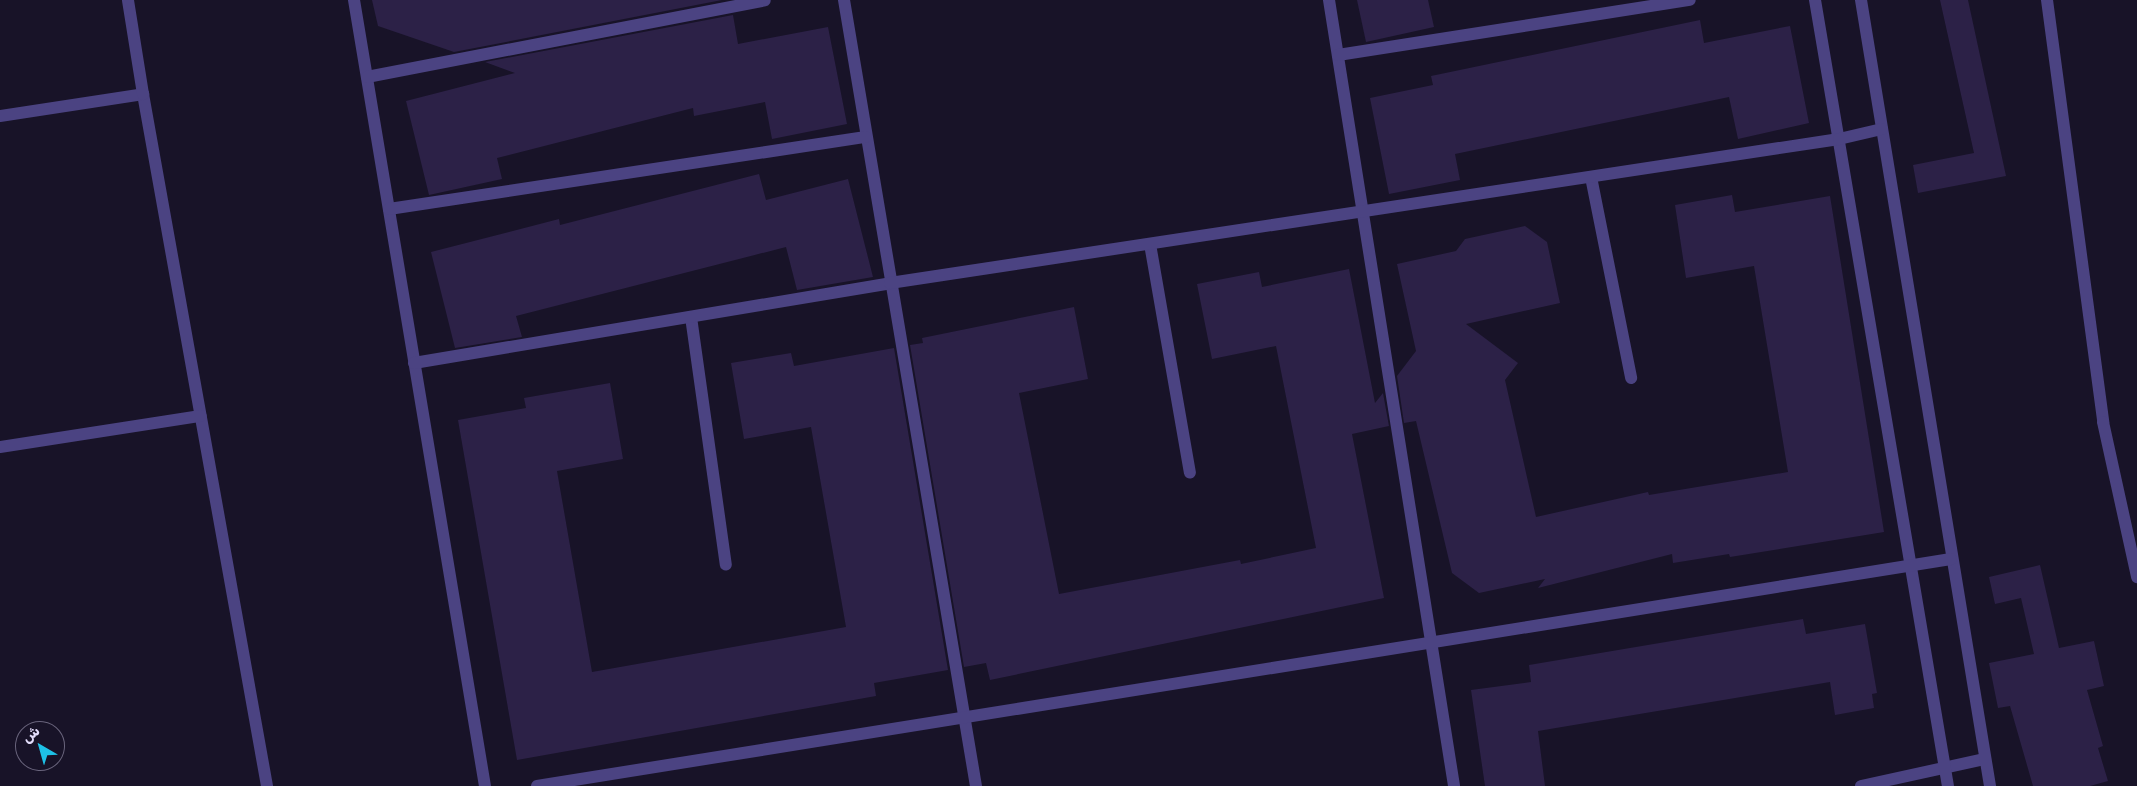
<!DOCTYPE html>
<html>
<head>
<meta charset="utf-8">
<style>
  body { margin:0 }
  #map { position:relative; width:2137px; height:786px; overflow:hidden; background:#181328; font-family:Rubik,Vazirmatn,sans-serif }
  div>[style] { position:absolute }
  .building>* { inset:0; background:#2c2147 }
  .service>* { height:12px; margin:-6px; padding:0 6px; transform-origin:6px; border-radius:6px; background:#4b4382 }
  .minor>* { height:12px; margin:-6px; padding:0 6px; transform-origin:6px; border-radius:6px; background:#4b4382 }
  span { translate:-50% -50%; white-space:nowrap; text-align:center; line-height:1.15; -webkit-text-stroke:5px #181328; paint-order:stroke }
  .north { position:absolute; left:15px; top:721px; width:50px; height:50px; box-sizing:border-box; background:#181328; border:1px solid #69647c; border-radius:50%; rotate:322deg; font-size:14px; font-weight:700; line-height:20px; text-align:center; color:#e3ddfb }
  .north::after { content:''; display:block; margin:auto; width:18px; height:22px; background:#1ec1e7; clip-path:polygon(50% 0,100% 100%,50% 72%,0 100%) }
</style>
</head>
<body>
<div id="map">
  <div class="building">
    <i style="clip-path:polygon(372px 0,722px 0,454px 52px,378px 26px)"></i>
    <i style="clip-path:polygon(1357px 0,1428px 0,1434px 27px,1366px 42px)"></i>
    <i style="clip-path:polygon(1940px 0,1968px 0,2006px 176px,1918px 193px,1913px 165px,1974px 153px)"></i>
    <i style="clip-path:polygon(733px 15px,738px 44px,828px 27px,847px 124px,772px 139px,765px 102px,694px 116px,693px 108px,497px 158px,502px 179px,429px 195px,406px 101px,515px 73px,485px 62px)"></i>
    <i style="clip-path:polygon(1700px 20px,1704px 43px,1790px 26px,1809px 123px,1738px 139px,1729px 97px,1455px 154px,1460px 180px,1389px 194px,1370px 98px,1433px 85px,1431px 76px)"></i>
    <i style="clip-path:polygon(759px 174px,766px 200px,848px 179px,873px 277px,797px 290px,786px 247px,516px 316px,522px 337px,455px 348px,431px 252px,559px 219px,560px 225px)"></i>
    <i style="clip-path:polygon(1732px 195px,1735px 212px,1830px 196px,1884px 532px,1730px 557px,1729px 554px,1673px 563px,1672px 554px,1538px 588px,1545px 579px,1479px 593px,1452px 573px,1416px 421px,1404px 423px,1397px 376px,1416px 351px,1397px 264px,1456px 251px,1465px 239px,1525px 226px,1547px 242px,1560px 303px,1466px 324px,1518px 363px,1505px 380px,1536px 517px,1648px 492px,1649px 495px,1788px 472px,1754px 266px,1686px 278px,1675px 205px)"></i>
    <i style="clip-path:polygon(1349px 269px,1375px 403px,1383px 393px,1389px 426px,1352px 434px,1384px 598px,990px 680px,986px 663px,964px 667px,910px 345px,923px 343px,922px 338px,1074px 307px,1088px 379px,1019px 393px,1059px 594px,1240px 560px,1241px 564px,1316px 548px,1276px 346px,1212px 359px,1197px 284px,1259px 272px,1262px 287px)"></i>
    <i style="clip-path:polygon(894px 348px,948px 670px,874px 683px,876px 696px,517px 760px,458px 420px,526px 408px,524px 398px,610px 383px,623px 459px,557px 471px,592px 672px,846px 627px,811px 427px,744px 439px,731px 363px,791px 353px,794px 366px)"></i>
    <i style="clip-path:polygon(2040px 565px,2059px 648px,2094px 641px,2104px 686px,2087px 690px,2103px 746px,2098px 748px,2108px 781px,2090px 786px,2033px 786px,2010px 706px,1998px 708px,1989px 663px,2034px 654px,2021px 598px,1995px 604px,1989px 577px)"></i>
    <i style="clip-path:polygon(1803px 619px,1806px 634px,1865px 624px,1877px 693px,1872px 694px,1874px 708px,1835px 715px,1830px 682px,1538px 731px,1545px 786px,1485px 786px,1471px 690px,1531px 682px,1529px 665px)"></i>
  </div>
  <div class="service">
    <i style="left:1591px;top:177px;width:205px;rotate:78.7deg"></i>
    <i style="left:1150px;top:244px;width:232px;rotate:80.1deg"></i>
    <i style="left:691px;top:317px;width:250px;rotate:82deg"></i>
    <i style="left:1861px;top:786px;width:127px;rotate:-12.3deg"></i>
  </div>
  <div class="minor">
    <i style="left:354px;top:0;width:797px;rotate:80.54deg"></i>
    <i style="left:844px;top:0;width:797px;rotate:80.47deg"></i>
    <i style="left:1329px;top:0;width:796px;rotate:80.96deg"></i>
    <i style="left:1815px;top:0;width:797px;rotate:80.4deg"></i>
    <i style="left:1861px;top:0;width:797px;rotate:80.68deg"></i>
    <i style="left:2047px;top:0;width:426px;rotate:82.4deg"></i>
    <i style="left:2103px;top:422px;width:159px;rotate:77.6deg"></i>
    <i style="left:1338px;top:55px;width:356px;rotate:-8.9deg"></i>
    <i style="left:367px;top:77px;width:405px;rotate:-10.9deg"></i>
    <i style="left:143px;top:94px;width:703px;rotate:79.84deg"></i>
    <i style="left:0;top:116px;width:145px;rotate:-8.7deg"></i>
    <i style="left:143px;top:94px;width:95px;rotate:-99.1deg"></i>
    <i style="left:389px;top:209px;width:482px;rotate:-8.6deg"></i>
    <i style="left:414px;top:363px;width:483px;rotate:-9.5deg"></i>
    <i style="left:890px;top:283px;width:960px;rotate:-8.63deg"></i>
    <i style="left:1839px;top:139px;width:44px;rotate:-13.1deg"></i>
    <i style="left:0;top:447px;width:203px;rotate:-8.8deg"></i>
    <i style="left:537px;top:786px;width:1432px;rotate:-9.12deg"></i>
  </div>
  <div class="north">ش</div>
</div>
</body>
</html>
